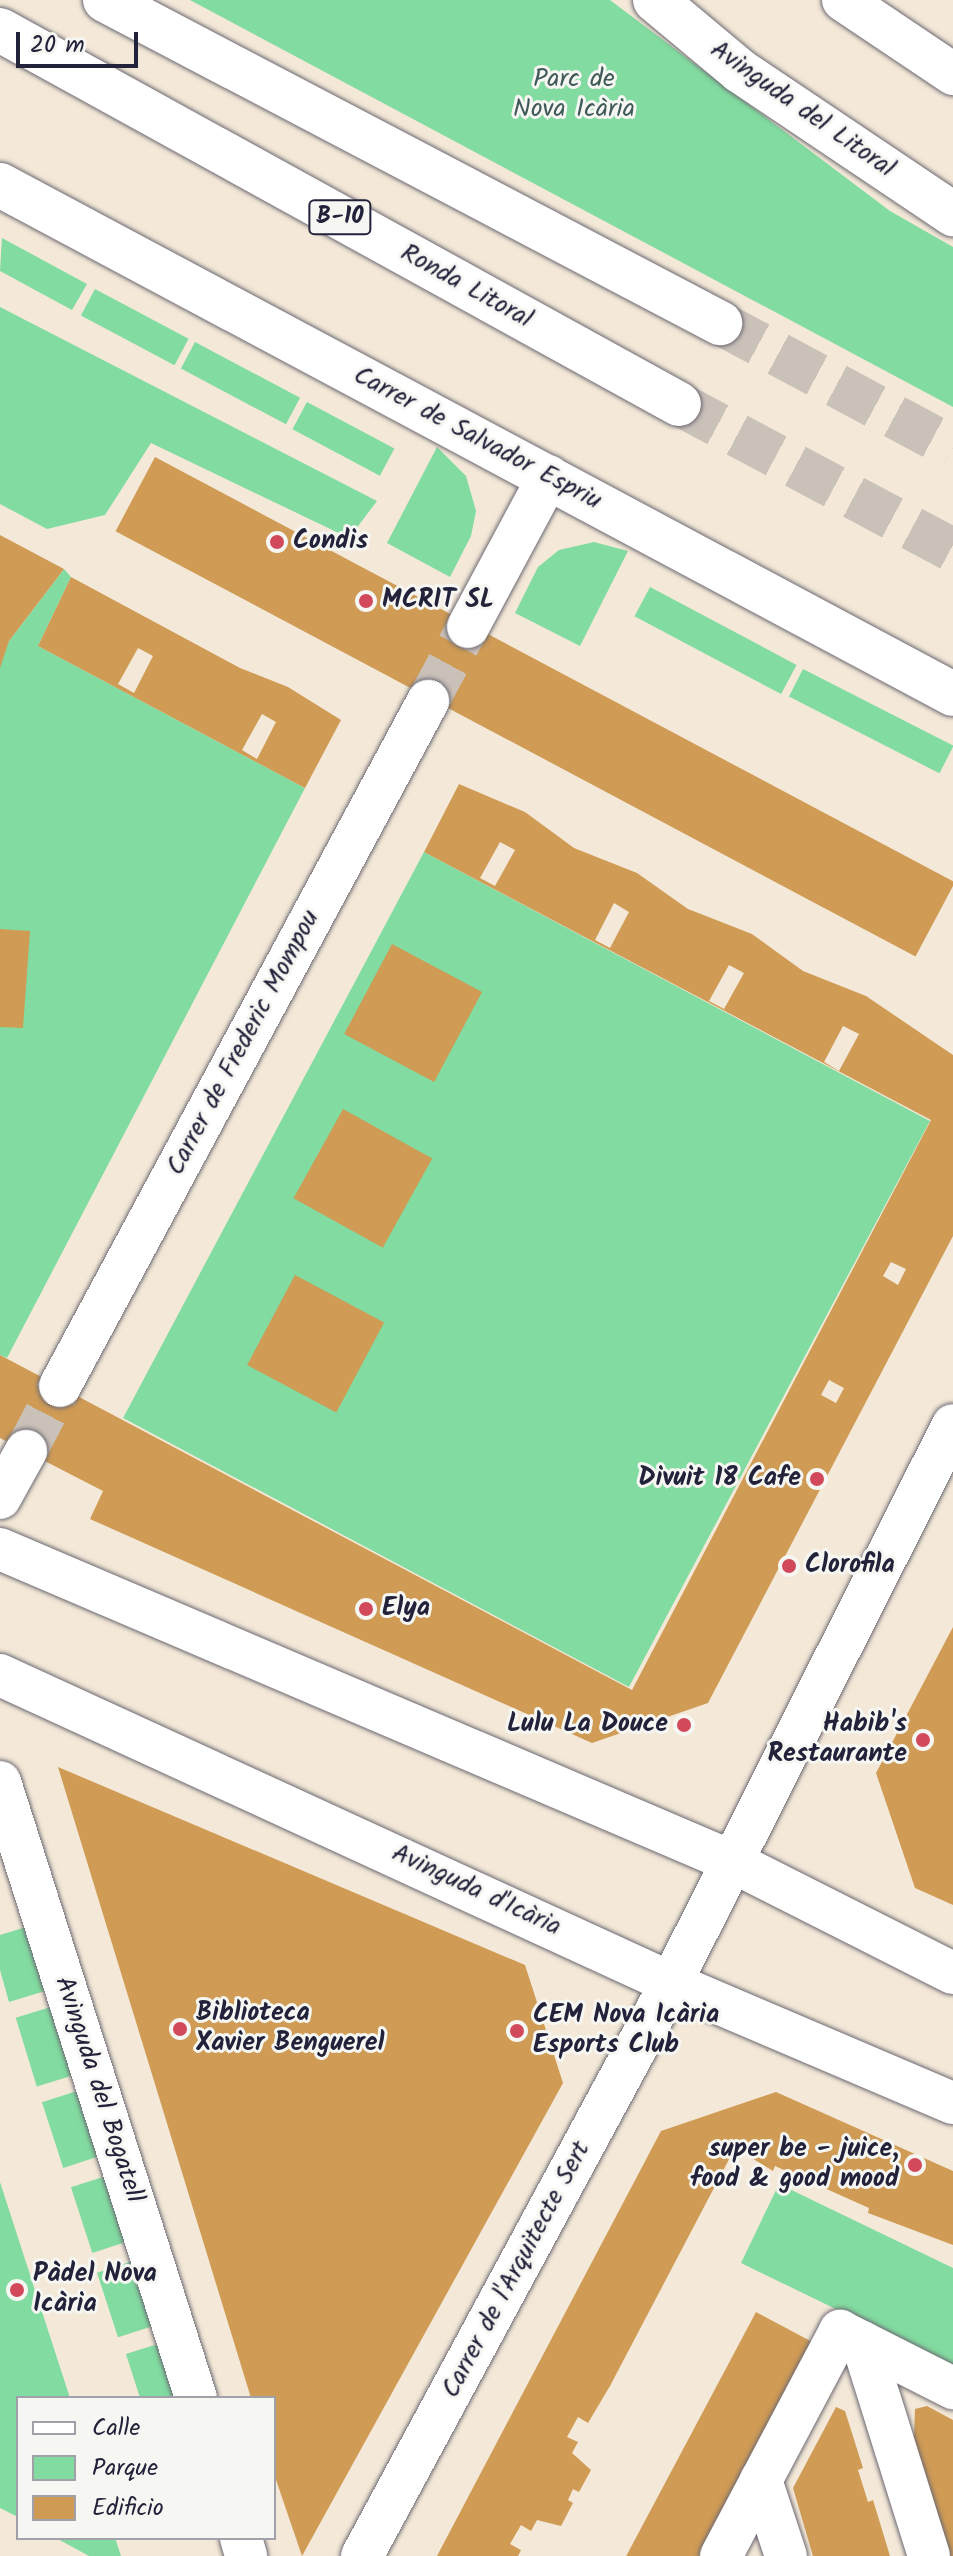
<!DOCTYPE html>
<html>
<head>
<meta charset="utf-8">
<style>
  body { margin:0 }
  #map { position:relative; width:953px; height:2556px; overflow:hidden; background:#f4e9d8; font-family:Kalam,sans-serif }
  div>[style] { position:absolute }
  .green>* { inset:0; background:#82dba0; transform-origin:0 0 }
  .building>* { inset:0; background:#cf9b55; transform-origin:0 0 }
  .minor-tunnel>* { height:42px; margin-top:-21px; transform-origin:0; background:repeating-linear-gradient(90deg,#cac1b9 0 42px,transparent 0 63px) }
  .highway-tunnel>* { height:44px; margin-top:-22px; transform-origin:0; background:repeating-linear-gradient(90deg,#cac1b9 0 44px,transparent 0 66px) }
  .roads { filter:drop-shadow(0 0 2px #6c6872) drop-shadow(0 0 2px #6c6872) }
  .minor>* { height:42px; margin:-21px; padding:0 21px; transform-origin:21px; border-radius:21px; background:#fff }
  .major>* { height:44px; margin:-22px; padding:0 22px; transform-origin:22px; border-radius:22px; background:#fff }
  .highway>* { height:44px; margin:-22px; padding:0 22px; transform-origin:22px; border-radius:22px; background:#fff }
  .dots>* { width:22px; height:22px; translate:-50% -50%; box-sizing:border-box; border:4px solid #f6f6f2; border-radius:50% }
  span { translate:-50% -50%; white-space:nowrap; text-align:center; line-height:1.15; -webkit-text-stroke:6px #f6f6f2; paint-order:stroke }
  .shield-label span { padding:2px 6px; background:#f6f6f2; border:2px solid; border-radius:6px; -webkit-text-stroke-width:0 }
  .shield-label { font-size:24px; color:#22223b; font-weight:700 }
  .park-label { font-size:26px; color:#3f5a59 }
  .street-label { font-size:26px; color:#22223b }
  .poi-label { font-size:26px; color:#22223b; font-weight:700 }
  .left { translate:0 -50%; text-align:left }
  .right { translate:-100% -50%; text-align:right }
  .legend { position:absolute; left:16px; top:2396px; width:260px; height:144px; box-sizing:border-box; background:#f6f6f2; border:2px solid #a1a1a9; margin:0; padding:10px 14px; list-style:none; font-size:24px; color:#22223b }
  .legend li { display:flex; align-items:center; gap:16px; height:40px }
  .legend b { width:40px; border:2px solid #a1a1a9 }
  .scale { position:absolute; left:16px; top:32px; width:122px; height:36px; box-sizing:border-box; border:4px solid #22223b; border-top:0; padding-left:10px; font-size:24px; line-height:28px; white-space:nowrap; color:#22223b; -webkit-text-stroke:6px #f6f6f2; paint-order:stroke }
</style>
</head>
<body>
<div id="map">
  <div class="green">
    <i style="clip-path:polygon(190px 0,610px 0,890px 211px,953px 247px,953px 407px)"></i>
    <i style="clip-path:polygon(2px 238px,87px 284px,72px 310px,0 271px)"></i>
    <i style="left:95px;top:289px;width:106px;height:30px;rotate:28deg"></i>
    <i style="clip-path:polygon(0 307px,377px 501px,349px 538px,151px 443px,105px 515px,47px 529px,0 504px)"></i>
    <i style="left:195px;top:342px;width:119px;height:30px;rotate:28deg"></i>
    <i style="left:307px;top:402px;width:99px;height:31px;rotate:28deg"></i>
    <i style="clip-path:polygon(437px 447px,466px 476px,476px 511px,471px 536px,450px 577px,387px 543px)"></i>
    <i style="clip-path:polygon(594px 542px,628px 551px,580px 646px,515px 613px,538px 567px,559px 550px)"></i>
    <i style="clip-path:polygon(64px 569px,71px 577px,38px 646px,305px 788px,7px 1358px,0 1355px,0 663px,9px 641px)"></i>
    <i style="left:650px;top:587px;width:166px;height:33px;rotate:28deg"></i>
    <i style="left:803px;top:669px;width:169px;height:31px;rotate:27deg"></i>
    <i style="left:424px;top:852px;width:573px;height:641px;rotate:28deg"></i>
    <i style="clip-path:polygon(26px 1927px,45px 1991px,9px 2002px,0 1970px,0 1935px)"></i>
    <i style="left:54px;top:2006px;width:72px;height:40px;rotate:73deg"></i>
    <i style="left:80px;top:2090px;width:69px;height:40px;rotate:72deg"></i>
    <i style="left:109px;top:2175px;width:69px;height:40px;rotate:72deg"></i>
    <i style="clip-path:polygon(0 2182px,70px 2398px,18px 2398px,18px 2517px,0 2508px)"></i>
    <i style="clip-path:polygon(779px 2184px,953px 2268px,953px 2366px,741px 2263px)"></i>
    <i style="left:136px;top:2260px;width:68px;height:41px;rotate:72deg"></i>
    <i style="clip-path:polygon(164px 2342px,182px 2398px,140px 2398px,126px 2354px)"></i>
    <i style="clip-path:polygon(56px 2538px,115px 2538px,121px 2556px,89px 2556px)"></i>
  </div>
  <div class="building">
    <i style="left:155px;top:457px;width:906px;height:84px;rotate:28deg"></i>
    <i style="clip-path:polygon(0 535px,64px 569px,9px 641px,0 668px)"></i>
    <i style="clip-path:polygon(evenodd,71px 577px,240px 668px,288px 687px,341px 720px,305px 788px,38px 646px,71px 577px,138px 648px,153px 656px,134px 693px,118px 684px,138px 648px,71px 577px,262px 714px,276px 722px,257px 759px,242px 750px,262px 714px)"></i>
    <i style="clip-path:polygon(evenodd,459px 784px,525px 812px,574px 848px,637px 873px,688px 909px,752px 934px,803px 971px,866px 996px,953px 1055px,953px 1236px,708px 1703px,592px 1743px,90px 1519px,103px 1491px,0 1438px,0 1355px,632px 1690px,931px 1120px,424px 852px,459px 784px,500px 842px,515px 850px,495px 886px,480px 878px,500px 842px,459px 784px,614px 903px,629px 912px,610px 948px,595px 940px,614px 903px,459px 784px,729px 965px,744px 973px,724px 1009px,709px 1001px,729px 965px,459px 784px,843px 1026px,859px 1034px,839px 1071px,824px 1062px,843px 1026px,459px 784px,891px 1262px,906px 1269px,898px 1285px,883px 1276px,891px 1262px,459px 784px,829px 1380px,844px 1388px,836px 1403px,821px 1395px,829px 1380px)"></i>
    <i style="clip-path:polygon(0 929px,30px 931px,23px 1028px,0 1027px)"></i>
    <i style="left:392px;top:944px;width:102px;height:102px;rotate:28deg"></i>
    <i style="left:343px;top:1109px;width:102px;height:102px;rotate:29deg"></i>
    <i style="left:295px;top:1275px;width:101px;height:102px;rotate:28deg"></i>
    <i style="clip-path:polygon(953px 1627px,953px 1905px,915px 1888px,876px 1773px)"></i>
    <i style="clip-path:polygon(58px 1767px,525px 1965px,563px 2083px,302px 2556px,274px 2474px,274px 2398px,251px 2398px)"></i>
    <i style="clip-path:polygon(776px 2092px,953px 2171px,953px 2245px,868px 2213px,869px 2208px,775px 2166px,773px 2171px,735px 2148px,610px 2386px,588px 2423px,578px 2417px,567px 2437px,578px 2442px,572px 2453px,591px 2470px,579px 2492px,573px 2489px,568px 2500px,573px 2503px,561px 2526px,537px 2520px,531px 2531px,521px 2525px,510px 2544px,521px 2550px,518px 2556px,437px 2556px,661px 2131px)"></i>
    <i style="left:756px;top:2312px;width:67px;height:277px;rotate:28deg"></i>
    <i style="clip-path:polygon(927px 2406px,953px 2420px,953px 2556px,945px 2556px,909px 2437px,914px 2436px,915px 2409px)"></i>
    <i style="clip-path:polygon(836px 2407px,845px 2411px,863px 2468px,858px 2470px,868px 2502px,873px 2500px,890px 2556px,813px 2556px,793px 2488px)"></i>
  </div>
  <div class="minor-tunnel">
    <i style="left:428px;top:701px;width:84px;rotate:-61.6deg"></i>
    <i style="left:26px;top:1451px;width:73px;rotate:-62.4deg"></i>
  </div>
  <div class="highway-tunnel">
    <i style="left:720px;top:323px;width:264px;rotate:28.2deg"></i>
    <i style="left:679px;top:404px;width:310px;rotate:28.1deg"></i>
  </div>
  <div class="roads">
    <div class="minor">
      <i style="left:843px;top:0;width:133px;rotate:33.9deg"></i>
      <i style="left:468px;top:627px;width:171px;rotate:-61.8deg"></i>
      <i style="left:60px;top:1386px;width:778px;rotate:-61.75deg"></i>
      <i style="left:0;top:1498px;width:54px;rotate:-61deg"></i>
      <i style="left:0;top:1549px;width:797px;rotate:23.12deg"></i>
      <i style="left:733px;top:1862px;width:246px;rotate:26.8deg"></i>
      <i style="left:0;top:1675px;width:738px;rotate:24.66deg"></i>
      <i style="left:671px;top:1983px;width:306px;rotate:23.1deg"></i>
      <i style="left:0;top:1782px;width:646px;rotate:72.35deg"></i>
      <i style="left:862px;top:2342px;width:224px;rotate:72.6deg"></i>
      <i style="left:761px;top:2480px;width:80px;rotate:71.8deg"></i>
      <i style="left:241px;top:2538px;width:19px;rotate:74deg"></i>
      <i style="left:362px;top:2556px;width:651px;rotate:-61.66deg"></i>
      <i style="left:671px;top:1983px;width:625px;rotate:-63.19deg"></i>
      <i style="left:721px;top:2556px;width:255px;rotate:-62.1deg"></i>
      <i style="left:840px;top:2331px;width:127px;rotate:26.8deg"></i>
    </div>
    <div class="major">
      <i style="left:655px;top:0;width:111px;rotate:39.9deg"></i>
      <i style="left:740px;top:71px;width:257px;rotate:33.9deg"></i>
      <i style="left:0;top:185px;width:1080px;rotate:28.11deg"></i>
    </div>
    <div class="highway">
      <i style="left:105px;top:0;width:695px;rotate:27.71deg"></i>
      <i style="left:0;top:30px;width:775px;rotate:28.85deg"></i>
    </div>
  </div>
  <div class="dots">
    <i style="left:277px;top:542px;background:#d1495b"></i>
    <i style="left:366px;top:601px;background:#d1495b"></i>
    <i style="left:817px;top:1479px;background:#d1495b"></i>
    <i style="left:789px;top:1566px;background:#d1495b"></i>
    <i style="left:366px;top:1609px;background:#d1495b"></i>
    <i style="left:684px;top:1725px;background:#d1495b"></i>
    <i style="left:923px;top:1740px;background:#d1495b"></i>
    <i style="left:180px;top:2029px;background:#d1495b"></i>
    <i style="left:517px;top:2031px;background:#d1495b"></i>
    <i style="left:915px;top:2165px;background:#d1495b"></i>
    <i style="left:17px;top:2290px;background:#d1495b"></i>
  </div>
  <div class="shield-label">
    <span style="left:340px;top:217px">B-10</span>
  </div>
  <div class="park-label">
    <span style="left:574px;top:95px">Parc de<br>Nova Icària</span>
  </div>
  <div class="street-label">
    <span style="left:802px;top:110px;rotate:35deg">Avinguda del Litoral</span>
    <span style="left:466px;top:287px;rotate:29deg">Ronda Litoral</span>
    <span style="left:477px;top:439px;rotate:28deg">Carrer de Salvador Espriu</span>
    <span style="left:244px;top:1043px;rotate:-62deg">Carrer de Frederic Mompou</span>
    <span style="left:476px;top:1891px;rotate:25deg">Avinguda d'Icària</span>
    <span style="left:98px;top:2090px;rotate:72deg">Avinguda del Bogatell</span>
    <span style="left:517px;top:2270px;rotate:-62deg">Carrer de l'Arquitecte Sert</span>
  </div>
  <div class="poi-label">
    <span class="left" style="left:293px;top:542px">Condis</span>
    <span class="left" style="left:382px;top:601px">MCRIT SL</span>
    <span class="right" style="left:801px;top:1479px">Divuit 18 Cafe</span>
    <span class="left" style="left:805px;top:1566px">Clorofila</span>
    <span class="left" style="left:382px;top:1609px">Elya</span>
    <span class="right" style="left:668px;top:1725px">Lulu La Douce</span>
    <span class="right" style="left:907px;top:1740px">Habib's<br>Restaurante</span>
    <span class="left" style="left:196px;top:2029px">Biblioteca<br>Xavier Benguerel</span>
    <span class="left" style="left:533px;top:2031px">CEM Nova Icària<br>Esports Club</span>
    <span class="right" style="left:899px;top:2165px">super be - juice,<br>food &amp; good mood</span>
    <span class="left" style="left:33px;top:2290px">Pàdel Nova<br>Icària</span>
  </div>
  <ul class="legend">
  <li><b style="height:10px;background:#fff"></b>Calle</li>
  <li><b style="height:22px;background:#82dba0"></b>Parque</li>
  <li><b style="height:22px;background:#cf9b55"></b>Edificio</li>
  </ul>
  <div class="scale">20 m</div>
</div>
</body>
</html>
